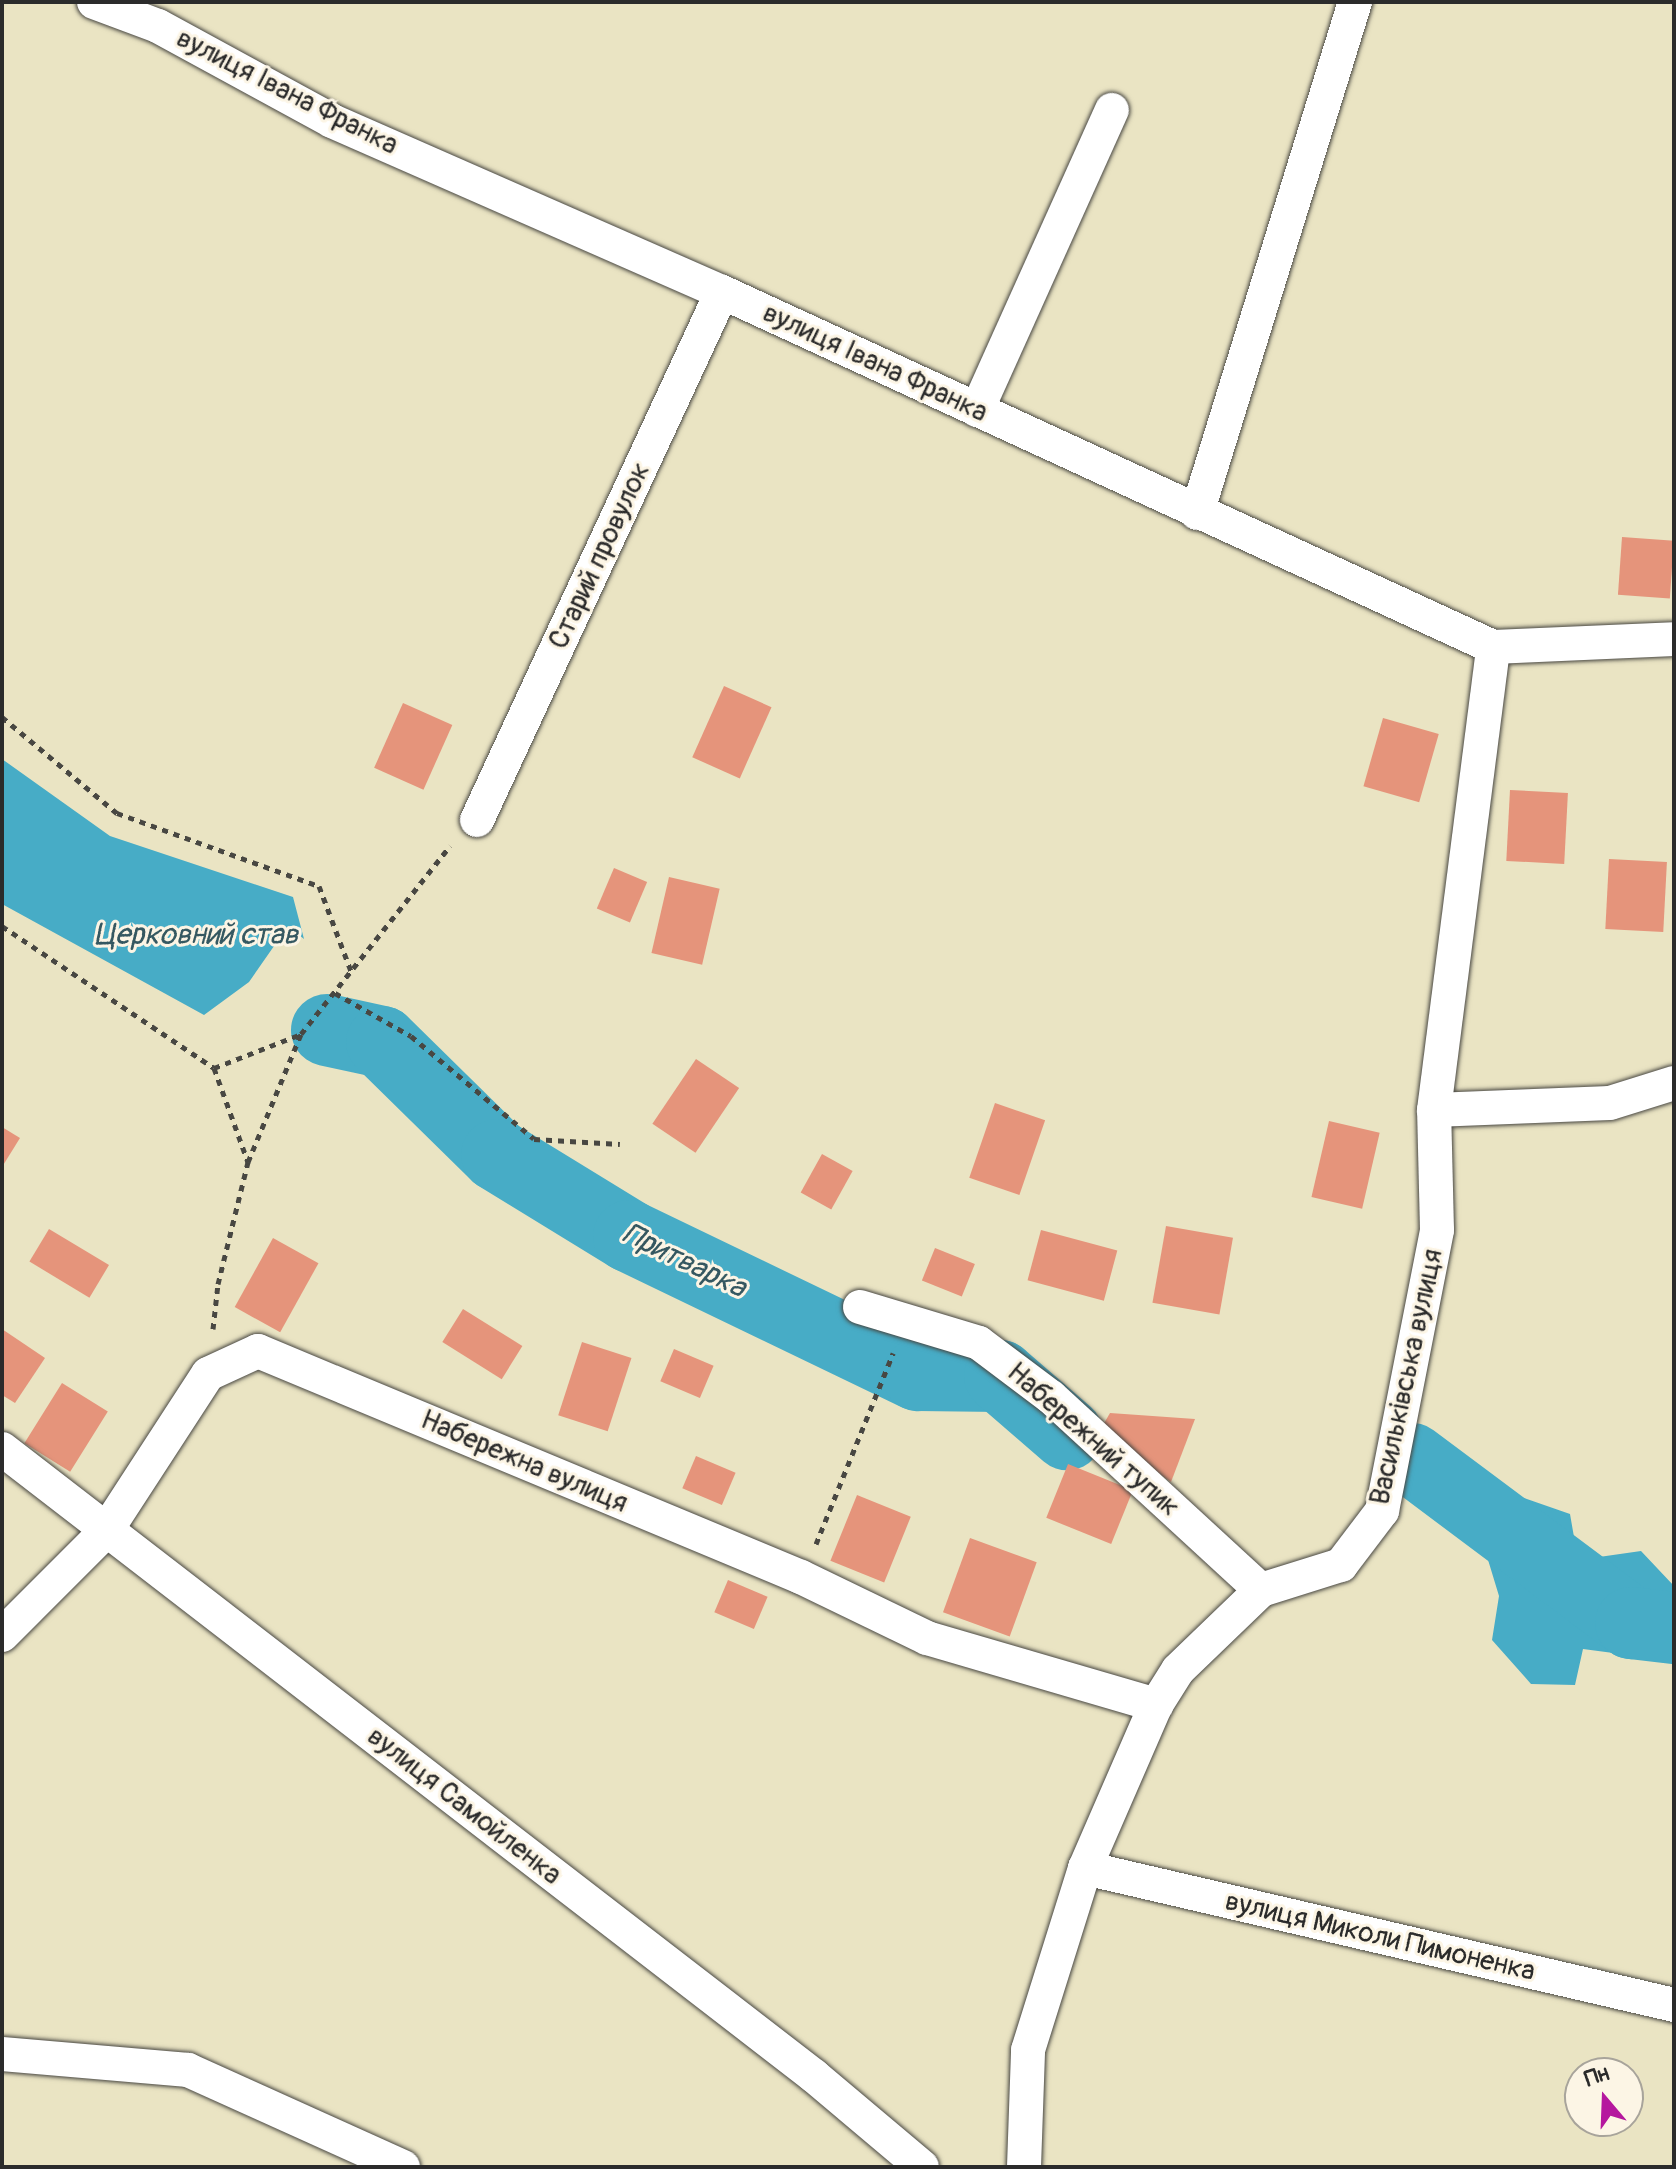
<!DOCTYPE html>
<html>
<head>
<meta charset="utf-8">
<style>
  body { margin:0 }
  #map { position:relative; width:1676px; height:2169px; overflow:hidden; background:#eae4c3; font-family:Pangolin,sans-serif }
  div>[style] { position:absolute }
  .water>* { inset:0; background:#47acc6 }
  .river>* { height:72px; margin:-36px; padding:0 36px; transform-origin:36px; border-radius:36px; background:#47acc6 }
  .building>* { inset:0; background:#e5947b; transform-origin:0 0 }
  .path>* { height:5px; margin-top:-2.5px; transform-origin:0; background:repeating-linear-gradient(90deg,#484742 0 6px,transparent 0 12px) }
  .roads { filter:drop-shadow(0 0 2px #484742) drop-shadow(0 0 2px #484742) }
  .minor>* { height:34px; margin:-17px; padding:0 17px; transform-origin:17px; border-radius:17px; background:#fff }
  span { translate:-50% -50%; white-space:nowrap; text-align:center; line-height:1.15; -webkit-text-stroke:6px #fcf5e5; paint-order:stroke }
  .street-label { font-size:28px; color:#2b2b2b }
  .water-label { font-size:30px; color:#355861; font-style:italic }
  .frame { position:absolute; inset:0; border:4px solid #2b2b2b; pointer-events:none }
  .north { position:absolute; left:1564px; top:2057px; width:80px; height:80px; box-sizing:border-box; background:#fcf5e5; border:2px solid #a8a49b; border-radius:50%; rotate:341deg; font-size:22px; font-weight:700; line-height:32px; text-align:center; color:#2b2b2b }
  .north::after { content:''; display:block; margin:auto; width:28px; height:36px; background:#b5179e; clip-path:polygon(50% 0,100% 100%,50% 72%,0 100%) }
</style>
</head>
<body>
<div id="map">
  <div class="water">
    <i style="clip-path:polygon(2px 759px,110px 836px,293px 897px,304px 939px,288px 926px,249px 982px,204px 1015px,2px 904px)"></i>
    <i style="clip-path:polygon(1515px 1495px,1570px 1514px,1578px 1560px,1641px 1551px,1674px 1586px,1674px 1613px,1636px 1656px,1583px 1649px,1575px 1685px,1531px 1684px,1492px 1640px,1499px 1596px,1475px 1517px)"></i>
  </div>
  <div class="river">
    <i style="left:327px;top:1030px;width:56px;rotate:12.3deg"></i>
    <i style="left:382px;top:1042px;width:161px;rotate:44.5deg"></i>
    <i style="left:497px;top:1155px;width:155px;rotate:31.5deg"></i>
    <i style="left:629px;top:1236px;width:321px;rotate:25.7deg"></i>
    <i style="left:918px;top:1375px;width:82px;rotate:0.7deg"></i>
    <i style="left:1000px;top:1376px;width:89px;rotate:40.9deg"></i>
    <i style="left:1412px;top:1459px;width:274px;rotate:36.8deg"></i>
    <i style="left:1631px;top:1623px;width:43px;rotate:6.6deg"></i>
  </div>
  <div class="building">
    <i style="left:1622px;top:537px;width:52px;height:58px;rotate:4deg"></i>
    <i style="left:724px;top:686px;width:52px;height:78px;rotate:24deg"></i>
    <i style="left:403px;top:703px;width:54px;height:71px;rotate:24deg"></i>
    <i style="left:1383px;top:718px;width:58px;height:71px;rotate:16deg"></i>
    <i style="left:1510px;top:790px;width:58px;height:71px;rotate:3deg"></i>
    <i style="left:1609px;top:859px;width:58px;height:70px;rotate:3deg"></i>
    <i style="left:614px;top:868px;width:36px;height:44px;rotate:23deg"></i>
    <i style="left:669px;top:877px;width:52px;height:78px;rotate:13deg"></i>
    <i style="left:696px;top:1059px;width:52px;height:78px;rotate:34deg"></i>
    <i style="left:995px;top:1103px;width:53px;height:79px;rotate:19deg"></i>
    <i style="left:1329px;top:1121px;width:52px;height:78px;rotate:13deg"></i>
    <i style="clip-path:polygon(2px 1127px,20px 1138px,2px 1167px)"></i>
    <i style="left:822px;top:1154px;width:35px;height:44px;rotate:29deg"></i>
    <i style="left:1166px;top:1226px;width:68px;height:78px;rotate:10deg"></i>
    <i style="left:49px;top:1229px;width:70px;height:38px;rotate:31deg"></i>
    <i style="left:1041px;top:1230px;width:79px;height:52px;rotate:15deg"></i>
    <i style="left:273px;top:1238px;width:52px;height:79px;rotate:29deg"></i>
    <i style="left:935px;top:1248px;width:43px;height:35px;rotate:22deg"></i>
    <i style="left:463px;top:1309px;width:70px;height:39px;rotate:32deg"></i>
    <i style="clip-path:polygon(2px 1329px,45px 1358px,15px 1403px,2px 1395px)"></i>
    <i style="left:582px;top:1342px;width:52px;height:77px;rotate:18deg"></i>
    <i style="left:674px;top:1349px;width:43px;height:35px;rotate:23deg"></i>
    <i style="left:62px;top:1383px;width:54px;height:71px;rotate:32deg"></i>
    <i style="clip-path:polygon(1110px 1413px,1195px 1419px,1171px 1482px,1099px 1432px)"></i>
    <i style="left:696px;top:1456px;width:43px;height:35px;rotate:23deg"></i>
    <i style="left:1068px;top:1464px;width:70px;height:58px;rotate:22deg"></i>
    <i style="left:857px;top:1495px;width:58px;height:71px;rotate:22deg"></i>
    <i style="left:970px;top:1538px;width:71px;height:79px;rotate:20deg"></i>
    <i style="left:728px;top:1580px;width:43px;height:35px;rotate:23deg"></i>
  </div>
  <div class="path">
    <i style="left:2px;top:717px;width:150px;rotate:39.9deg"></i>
    <i style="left:117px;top:813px;width:215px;rotate:19.9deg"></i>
    <i style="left:319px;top:886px;width:91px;rotate:69.4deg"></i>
    <i style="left:2px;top:926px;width:255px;rotate:33.8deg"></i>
    <i style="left:214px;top:1068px;width:100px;rotate:70.1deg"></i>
    <i style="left:335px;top:993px;width:87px;rotate:29.5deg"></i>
    <i style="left:411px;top:1036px;width:160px;rotate:39.9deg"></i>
    <i style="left:534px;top:1139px;width:86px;rotate:3.3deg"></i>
    <i style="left:214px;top:1068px;width:93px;rotate:-21.3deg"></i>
    <i style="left:213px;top:1329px;width:45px;rotate:-83.7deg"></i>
    <i style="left:218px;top:1284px;width:126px;rotate:-76.2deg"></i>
    <i style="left:248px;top:1162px;width:139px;rotate:-67.5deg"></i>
    <i style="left:301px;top:1034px;width:240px;rotate:-51.6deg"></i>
    <i style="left:816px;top:1544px;width:206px;rotate:-68deg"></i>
  </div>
  <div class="roads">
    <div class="minor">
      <i style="left:94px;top:2px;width:68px;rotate:20.6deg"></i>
      <i style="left:158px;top:26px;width:198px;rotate:28.6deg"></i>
      <i style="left:332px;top:121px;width:426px;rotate:23.7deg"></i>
      <i style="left:722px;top:292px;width:849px;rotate:24.72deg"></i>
      <i style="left:1493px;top:647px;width:181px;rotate:-2.5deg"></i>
      <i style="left:977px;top:410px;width:329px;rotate:-65.8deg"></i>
      <i style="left:1197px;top:513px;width:535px;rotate:-72.82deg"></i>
      <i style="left:477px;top:820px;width:582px;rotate:-65.11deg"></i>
      <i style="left:1434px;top:1110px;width:176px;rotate:-2.3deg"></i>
      <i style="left:1610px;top:1103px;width:67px;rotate:-17.4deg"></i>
      <i style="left:860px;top:1307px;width:124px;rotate:16.8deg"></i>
      <i style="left:979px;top:1343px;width:90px;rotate:36.9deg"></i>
      <i style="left:1051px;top:1397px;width:285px;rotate:42.6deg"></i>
      <i style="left:2px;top:1449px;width:1026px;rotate:37.67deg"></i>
      <i style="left:814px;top:2076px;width:141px;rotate:40.1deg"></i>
      <i style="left:2px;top:1635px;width:147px;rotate:-45deg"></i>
      <i style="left:106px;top:1531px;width:187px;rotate:-57deg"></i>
      <i style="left:208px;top:1374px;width:55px;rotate:-24.7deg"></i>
      <i style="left:258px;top:1351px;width:588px;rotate:22.6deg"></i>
      <i style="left:801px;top:1577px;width:140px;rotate:25.8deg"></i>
      <i style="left:927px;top:1638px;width:239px;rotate:16.3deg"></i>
      <i style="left:1085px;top:1868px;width:605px;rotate:13.09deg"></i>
      <i style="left:2px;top:2054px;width:187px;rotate:4.9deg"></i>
      <i style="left:188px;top:2070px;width:236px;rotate:24.3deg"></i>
      <i style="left:1024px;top:2167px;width:117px;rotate:-88deg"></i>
      <i style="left:1028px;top:2050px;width:191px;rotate:-72.6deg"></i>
      <i style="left:1085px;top:1868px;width:178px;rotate:-66.5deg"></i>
      <i style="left:1156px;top:1705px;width:41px;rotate:-57.8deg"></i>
      <i style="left:1178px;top:1670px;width:115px;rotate:-43.9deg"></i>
      <i style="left:1261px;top:1590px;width:84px;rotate:-17.4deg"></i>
      <i style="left:1341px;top:1565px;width:68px;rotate:-52.8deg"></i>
      <i style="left:1382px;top:1511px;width:286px;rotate:-78.9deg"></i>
      <i style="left:1437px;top:1230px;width:120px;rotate:-91.4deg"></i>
      <i style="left:1434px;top:1110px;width:467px;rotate:-82.7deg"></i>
    </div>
  </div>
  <div class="street-label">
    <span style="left:287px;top:92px;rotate:27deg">вулиця Івана Франка</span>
    <span style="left:875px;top:363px;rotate:25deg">вулиця Івана Франка</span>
    <span style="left:600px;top:556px;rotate:-65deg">Старий провулок</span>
    <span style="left:1407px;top:1377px;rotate:-78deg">Васильківська вулиця</span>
    <span style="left:1093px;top:1440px;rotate:41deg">Набережний тупик</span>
    <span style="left:524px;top:1462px;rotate:23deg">Набережна вулиця</span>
    <span style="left:464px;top:1806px;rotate:38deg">вулиця Самойленка</span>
    <span style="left:1380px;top:1937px;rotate:13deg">вулиця Миколи Пимоненка</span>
  </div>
  <div class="water-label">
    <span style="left:196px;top:935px">Церковний став</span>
    <span style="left:684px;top:1261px;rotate:26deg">Притварка</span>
  </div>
  <div class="frame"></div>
  <div class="north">Пн</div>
</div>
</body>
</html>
